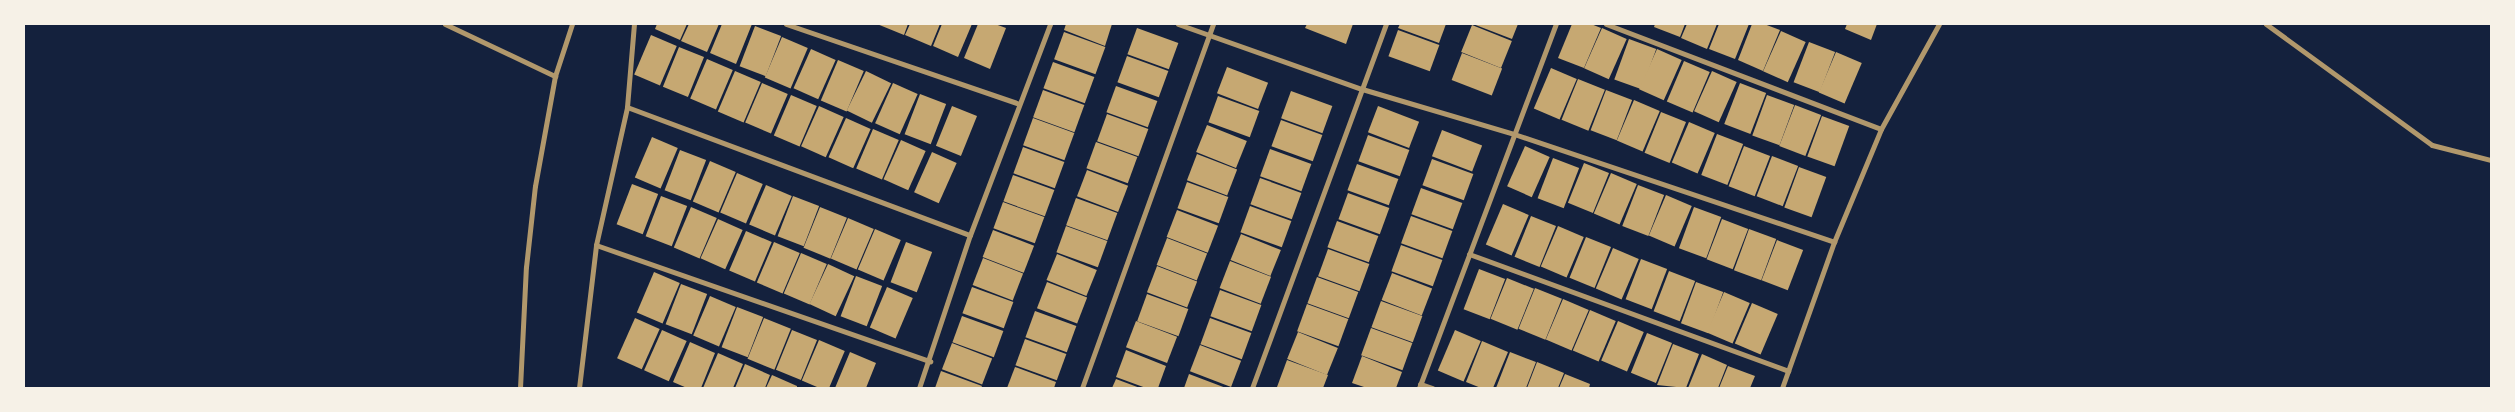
<!DOCTYPE html>
<html>
<head>
<meta charset="utf-8">
<style>
  body { margin:0 }
  #map { position:relative; width:2515px; height:412px; overflow:hidden; background:#14213d; font-family:Rubik,sans-serif }
  div>[style] { position:absolute }
  .building>* { inset:0; background:#c6a872; transform-origin:0 0 }
  .minor>* { height:5px; margin:-2.5px; padding:0 2.5px; transform-origin:2.5px; border-radius:2.5px; background:#b1986c }
  span { translate:-50% -50%; white-space:nowrap; text-align:center; line-height:1.15; -webkit-text-stroke:4px #f6f1e7; paint-order:stroke }
  .frame { position:absolute; inset:0; border:25px solid #f6f1e7; pointer-events:none }
</style>
</head>
<body>
<div id="map">
  <div class="building">
    <i style="clip-path:polygon(657px 24px,687px 24px,680px 40px,655px 29px)"></i>
    <i style="clip-path:polygon(689px 24px,719px 24px,707px 52px,681px 41px)"></i>
    <i style="clip-path:polygon(722px 24px,752px 24px,736px 64px,710px 53px)"></i>
    <i style="clip-path:polygon(877px 24px,908px 24px,904px 35px)"></i>
    <i style="clip-path:polygon(910px 24px,940px 24px,931px 46px,905px 35px)"></i>
    <i style="clip-path:polygon(942px 24px,972px 24px,958px 57px,933px 46px)"></i>
    <i style="clip-path:polygon(978px 24px,995px 24px,1006px 28px,990px 69px,964px 58px)"></i>
    <i style="clip-path:polygon(1066px 24px,1112px 24px,1105px 46px,1064px 30px)"></i>
    <i style="clip-path:polygon(1307px 24px,1353px 24px,1346px 44px,1305px 28px)"></i>
    <i style="clip-path:polygon(1400px 24px,1446px 24px,1439px 43px,1398px 28px)"></i>
    <i style="clip-path:polygon(1473px 24px,1518px 24px,1512px 39px)"></i>
    <i style="clip-path:polygon(1572px 24px,1591px 24px,1601px 28px,1584px 68px,1558px 58px)"></i>
    <i style="clip-path:polygon(1655px 24px,1685px 24px,1680px 37px,1654px 27px)"></i>
    <i style="clip-path:polygon(1687px 24px,1717px 24px,1707px 49px,1681px 38px)"></i>
    <i style="clip-path:polygon(1719px 24px,1749px 24px,1735px 59px,1709px 49px)"></i>
    <i style="clip-path:polygon(1752px 24px,1764px 24px,1780px 30px,1763px 71px,1738px 60px)"></i>
    <i style="clip-path:polygon(1847px 24px,1877px 24px,1871px 40px,1845px 29px)"></i>
    <i style="left:1472px;top:25px;width:43px;height:29px;rotate:22deg"></i>
    <i style="left:755px;top:26px;width:28px;height:43px;rotate:21deg"></i>
    <i style="left:1137px;top:28px;width:44px;height:28px;rotate:20deg"></i>
    <i style="left:1602px;top:28px;width:27px;height:44px;rotate:24deg"></i>
    <i style="left:1398px;top:30px;width:44px;height:28px;rotate:20deg"></i>
    <i style="left:1781px;top:31px;width:27px;height:44px;rotate:24deg"></i>
    <i style="left:1064px;top:32px;width:44px;height:29px;rotate:20deg"></i>
    <i style="left:651px;top:35px;width:28px;height:43px;rotate:23deg"></i>
    <i style="left:782px;top:37px;width:28px;height:44px;rotate:23deg"></i>
    <i style="left:1629px;top:39px;width:29px;height:43px;rotate:20deg"></i>
    <i style="left:1809px;top:42px;width:28px;height:43px;rotate:21deg"></i>
    <i style="left:679px;top:47px;width:27px;height:43px;rotate:22deg"></i>
    <i style="left:811px;top:49px;width:27px;height:43px;rotate:24deg"></i>
    <i style="left:1657px;top:49px;width:27px;height:44px;rotate:24deg"></i>
    <i style="left:1836px;top:52px;width:28px;height:44px;rotate:23deg"></i>
    <i style="left:1462px;top:53px;width:43px;height:29px;rotate:21deg"></i>
    <i style="left:1127px;top:56px;width:44px;height:28px;rotate:20deg"></i>
    <i style="left:707px;top:59px;width:28px;height:43px;rotate:23deg"></i>
    <i style="left:838px;top:60px;width:28px;height:44px;rotate:23deg"></i>
    <i style="left:1684px;top:61px;width:28px;height:44px;rotate:23deg"></i>
    <i style="left:1053px;top:62px;width:44px;height:28px;rotate:20deg"></i>
    <i style="left:1227px;top:67px;width:44px;height:28px;rotate:21deg"></i>
    <i style="left:1551px;top:68px;width:28px;height:44px;rotate:23deg"></i>
    <i style="left:735px;top:71px;width:28px;height:44px;rotate:23deg"></i>
    <i style="left:866px;top:71px;width:28px;height:44px;rotate:26deg"></i>
    <i style="left:1712px;top:71px;width:27px;height:44px;rotate:24deg"></i>
    <i style="left:1578px;top:79px;width:29px;height:44px;rotate:22deg"></i>
    <i style="left:762px;top:83px;width:28px;height:43px;rotate:23deg"></i>
    <i style="left:893px;top:83px;width:27px;height:44px;rotate:24deg"></i>
    <i style="left:1740px;top:83px;width:28px;height:44px;rotate:21deg"></i>
    <i style="left:1116px;top:86px;width:44px;height:28px;rotate:20deg"></i>
    <i style="left:1043px;top:90px;width:44px;height:29px;rotate:20deg"></i>
    <i style="left:1606px;top:90px;width:28px;height:43px;rotate:21deg"></i>
    <i style="left:1291px;top:91px;width:44px;height:29px;rotate:20deg"></i>
    <i style="left:920px;top:94px;width:28px;height:43px;rotate:21deg"></i>
    <i style="left:791px;top:95px;width:28px;height:44px;rotate:23deg"></i>
    <i style="left:1767px;top:95px;width:29px;height:43px;rotate:20deg"></i>
    <i style="left:1218px;top:96px;width:44px;height:28px;rotate:20deg"></i>
    <i style="left:1634px;top:100px;width:28px;height:44px;rotate:23deg"></i>
    <i style="left:1795px;top:105px;width:28px;height:44px;rotate:21deg"></i>
    <i style="left:819px;top:106px;width:27px;height:44px;rotate:24deg"></i>
    <i style="left:952px;top:106px;width:27px;height:43px;rotate:22deg"></i>
    <i style="left:1378px;top:106px;width:44px;height:28px;rotate:21deg"></i>
    <i style="left:1661px;top:112px;width:27px;height:44px;rotate:22deg"></i>
    <i style="left:1107px;top:114px;width:44px;height:29px;rotate:20deg"></i>
    <i style="left:1822px;top:116px;width:29px;height:43px;rotate:20deg"></i>
    <i style="left:846px;top:118px;width:27px;height:43px;rotate:24deg"></i>
    <i style="left:1033px;top:118px;width:44px;height:29px;rotate:20deg"></i>
    <i style="left:1281px;top:120px;width:44px;height:28px;rotate:20deg"></i>
    <i style="left:1689px;top:122px;width:28px;height:44px;rotate:23deg"></i>
    <i style="left:1207px;top:125px;width:43px;height:29px;rotate:22deg"></i>
    <i style="left:873px;top:129px;width:28px;height:43px;rotate:23deg"></i>
    <i style="left:1442px;top:130px;width:43px;height:28px;rotate:21deg"></i>
    <i style="left:1717px;top:134px;width:28px;height:44px;rotate:21deg"></i>
    <i style="left:1368px;top:135px;width:44px;height:28px;rotate:20deg"></i>
    <i style="left:652px;top:137px;width:28px;height:44px;rotate:23deg"></i>
    <i style="left:901px;top:140px;width:27px;height:43px;rotate:24deg"></i>
    <i style="left:1096px;top:142px;width:44px;height:28px;rotate:20deg"></i>
    <i style="left:1525px;top:146px;width:27px;height:44px;rotate:24deg"></i>
    <i style="left:1744px;top:146px;width:28px;height:43px;rotate:21deg"></i>
    <i style="left:1023px;top:147px;width:44px;height:28px;rotate:20deg"></i>
    <i style="left:1270px;top:149px;width:44px;height:29px;rotate:20deg"></i>
    <i style="left:680px;top:150px;width:28px;height:43px;rotate:21deg"></i>
    <i style="left:932px;top:152px;width:27px;height:44px;rotate:24deg"></i>
    <i style="left:1197px;top:154px;width:43px;height:28px;rotate:21deg"></i>
    <i style="left:1772px;top:156px;width:28px;height:43px;rotate:21deg"></i>
    <i style="left:1553px;top:158px;width:28px;height:43px;rotate:21deg"></i>
    <i style="left:1432px;top:159px;width:44px;height:28px;rotate:20deg"></i>
    <i style="left:710px;top:161px;width:28px;height:44px;rotate:23deg"></i>
    <i style="left:1584px;top:163px;width:27px;height:43px;rotate:22deg"></i>
    <i style="left:1357px;top:164px;width:44px;height:28px;rotate:20deg"></i>
    <i style="left:1799px;top:167px;width:29px;height:43px;rotate:20deg"></i>
    <i style="left:1087px;top:170px;width:44px;height:28px;rotate:21deg"></i>
    <i style="left:737px;top:173px;width:28px;height:43px;rotate:23deg"></i>
    <i style="left:1611px;top:173px;width:28px;height:44px;rotate:23deg"></i>
    <i style="left:1013px;top:175px;width:44px;height:28px;rotate:20deg"></i>
    <i style="left:1260px;top:178px;width:44px;height:28px;rotate:20deg"></i>
    <i style="left:1187px;top:182px;width:44px;height:28px;rotate:20deg"></i>
    <i style="left:632px;top:184px;width:28px;height:43px;rotate:21deg"></i>
    <i style="left:766px;top:185px;width:28px;height:43px;rotate:23deg"></i>
    <i style="left:1638px;top:185px;width:28px;height:44px;rotate:21deg"></i>
    <i style="left:1421px;top:188px;width:44px;height:28px;rotate:20deg"></i>
    <i style="left:1348px;top:193px;width:44px;height:28px;rotate:20deg"></i>
    <i style="left:1666px;top:195px;width:28px;height:44px;rotate:23deg"></i>
    <i style="left:661px;top:196px;width:28px;height:43px;rotate:21deg"></i>
    <i style="left:793px;top:196px;width:28px;height:43px;rotate:21deg"></i>
    <i style="left:1076px;top:198px;width:44px;height:29px;rotate:20deg"></i>
    <i style="left:1003px;top:202px;width:44px;height:28px;rotate:20deg"></i>
    <i style="left:1503px;top:204px;width:28px;height:44px;rotate:23deg"></i>
    <i style="left:1250px;top:206px;width:44px;height:28px;rotate:20deg"></i>
    <i style="left:691px;top:207px;width:28px;height:44px;rotate:23deg"></i>
    <i style="left:820px;top:207px;width:29px;height:44px;rotate:22deg"></i>
    <i style="left:1694px;top:207px;width:29px;height:44px;rotate:20deg"></i>
    <i style="left:1177px;top:210px;width:44px;height:29px;rotate:21deg"></i>
    <i style="left:1411px;top:216px;width:44px;height:29px;rotate:20deg"></i>
    <i style="left:1531px;top:216px;width:27px;height:44px;rotate:22deg"></i>
    <i style="left:848px;top:218px;width:28px;height:44px;rotate:23deg"></i>
    <i style="left:718px;top:219px;width:27px;height:43px;rotate:24deg"></i>
    <i style="left:1722px;top:219px;width:28px;height:43px;rotate:21deg"></i>
    <i style="left:1337px;top:221px;width:44px;height:28px;rotate:20deg"></i>
    <i style="left:1066px;top:226px;width:44px;height:28px;rotate:20deg"></i>
    <i style="left:1558px;top:226px;width:28px;height:44px;rotate:23deg"></i>
    <i style="left:875px;top:229px;width:28px;height:44px;rotate:23deg"></i>
    <i style="left:1749px;top:229px;width:29px;height:44px;rotate:20deg"></i>
    <i style="left:993px;top:230px;width:44px;height:29px;rotate:21deg"></i>
    <i style="left:746px;top:231px;width:28px;height:43px;rotate:23deg"></i>
    <i style="left:1241px;top:234px;width:43px;height:28px;rotate:22deg"></i>
    <i style="left:1586px;top:237px;width:27px;height:44px;rotate:22deg"></i>
    <i style="left:1167px;top:238px;width:43px;height:29px;rotate:21deg"></i>
    <i style="left:1777px;top:240px;width:28px;height:43px;rotate:21deg"></i>
    <i style="left:774px;top:242px;width:28px;height:44px;rotate:23deg"></i>
    <i style="left:906px;top:242px;width:28px;height:43px;rotate:21deg"></i>
    <i style="left:1401px;top:245px;width:44px;height:28px;rotate:20deg"></i>
    <i style="left:1613px;top:248px;width:28px;height:44px;rotate:23deg"></i>
    <i style="left:1328px;top:249px;width:44px;height:29px;rotate:20deg"></i>
    <i style="left:801px;top:253px;width:28px;height:44px;rotate:23deg"></i>
    <i style="left:1057px;top:254px;width:43px;height:28px;rotate:22deg"></i>
    <i style="left:983px;top:258px;width:43px;height:29px;rotate:21deg"></i>
    <i style="left:1641px;top:259px;width:28px;height:43px;rotate:21deg"></i>
    <i style="left:1230px;top:261px;width:44px;height:29px;rotate:21deg"></i>
    <i style="left:828px;top:264px;width:29px;height:44px;rotate:25deg"></i>
    <i style="left:1157px;top:266px;width:43px;height:28px;rotate:21deg"></i>
    <i style="left:1479px;top:269px;width:28px;height:43px;rotate:21deg"></i>
    <i style="left:1669px;top:271px;width:28px;height:43px;rotate:21deg"></i>
    <i style="left:654px;top:272px;width:28px;height:44px;rotate:23deg"></i>
    <i style="left:1392px;top:273px;width:43px;height:29px;rotate:21deg"></i>
    <i style="left:856px;top:276px;width:28px;height:43px;rotate:21deg"></i>
    <i style="left:1317px;top:277px;width:44px;height:28px;rotate:20deg"></i>
    <i style="left:1507px;top:278px;width:29px;height:44px;rotate:22deg"></i>
    <i style="left:1047px;top:282px;width:43px;height:28px;rotate:21deg"></i>
    <i style="left:1696px;top:282px;width:29px;height:44px;rotate:20deg"></i>
    <i style="left:681px;top:284px;width:28px;height:43px;rotate:21deg"></i>
    <i style="left:887px;top:287px;width:28px;height:44px;rotate:23deg"></i>
    <i style="left:972px;top:287px;width:44px;height:28px;rotate:20deg"></i>
    <i style="left:1535px;top:288px;width:29px;height:44px;rotate:22deg"></i>
    <i style="left:1220px;top:290px;width:44px;height:28px;rotate:20deg"></i>
    <i style="left:1724px;top:292px;width:28px;height:44px;rotate:23deg"></i>
    <i style="left:1147px;top:294px;width:44px;height:29px;rotate:20deg"></i>
    <i style="left:710px;top:296px;width:28px;height:43px;rotate:23deg"></i>
    <i style="left:1563px;top:299px;width:28px;height:44px;rotate:23deg"></i>
    <i style="left:1381px;top:301px;width:44px;height:28px;rotate:20deg"></i>
    <i style="left:1752px;top:303px;width:28px;height:44px;rotate:23deg"></i>
    <i style="left:1307px;top:304px;width:44px;height:29px;rotate:20deg"></i>
    <i style="left:737px;top:307px;width:28px;height:43px;rotate:21deg"></i>
    <i style="left:1590px;top:310px;width:28px;height:44px;rotate:23deg"></i>
    <i style="left:1035px;top:311px;width:44px;height:28px;rotate:20deg"></i>
    <i style="left:962px;top:316px;width:44px;height:28px;rotate:20deg"></i>
    <i style="left:635px;top:318px;width:27px;height:44px;rotate:24deg"></i>
    <i style="left:764px;top:318px;width:29px;height:44px;rotate:22deg"></i>
    <i style="left:1210px;top:318px;width:44px;height:28px;rotate:20deg"></i>
    <i style="left:1136px;top:321px;width:44px;height:28px;rotate:21deg"></i>
    <i style="left:1618px;top:321px;width:28px;height:43px;rotate:23deg"></i>
    <i style="left:1371px;top:328px;width:44px;height:29px;rotate:20deg"></i>
    <i style="left:662px;top:330px;width:27px;height:44px;rotate:24deg"></i>
    <i style="left:792px;top:330px;width:27px;height:43px;rotate:22deg"></i>
    <i style="left:1455px;top:330px;width:28px;height:44px;rotate:23deg"></i>
    <i style="left:1298px;top:332px;width:43px;height:29px;rotate:22deg"></i>
    <i style="left:1647px;top:333px;width:27px;height:43px;rotate:22deg"></i>
    <i style="left:1025px;top:339px;width:44px;height:28px;rotate:20deg"></i>
    <i style="left:819px;top:340px;width:28px;height:44px;rotate:23deg"></i>
    <i style="clip-path:polygon(1482px 341px,1508px 352px,1493px 388px,1481px 388px,1466px 382px)"></i>
    <i style="clip-path:polygon(690px 342px,715px 353px,701px 388px,687px 388px,673px 382px)"></i>
    <i style="left:952px;top:343px;width:43px;height:28px;rotate:21deg"></i>
    <i style="clip-path:polygon(1673px 344px,1699px 354px,1686px 388px,1657px 385px)"></i>
    <i style="left:1200px;top:345px;width:44px;height:28px;rotate:21deg"></i>
    <i style="clip-path:polygon(1126px 350px,1166px 366px,1158px 388px,1146px 388px,1116px 377px)"></i>
    <i style="clip-path:polygon(850px 352px,876px 363px,866px 388px,835px 388px)"></i>
    <i style="clip-path:polygon(1510px 352px,1536px 362px,1526px 388px,1496px 388px)"></i>
    <i style="clip-path:polygon(718px 353px,743px 364px,733px 388px,703px 388px)"></i>
    <i style="clip-path:polygon(1702px 354px,1727px 365px,1718px 388px,1688px 388px)"></i>
    <i style="clip-path:polygon(1362px 356px,1402px 372px,1396px 388px,1367px 388px,1352px 383px)"></i>
    <i style="clip-path:polygon(1287px 360px,1328px 375px,1323px 388px,1277px 387px)"></i>
    <i style="clip-path:polygon(1537px 362px,1564px 373px,1558px 388px,1527px 388px)"></i>
    <i style="clip-path:polygon(745px 364px,770px 375px,765px 388px,735px 388px)"></i>
    <i style="clip-path:polygon(1728px 366px,1755px 376px,1750px 388px,1719px 388px)"></i>
    <i style="clip-path:polygon(1015px 367px,1056px 382px,1054px 388px,1007px 388px)"></i>
    <i style="clip-path:polygon(941px 371px,982px 386px,981px 388px,935px 388px)"></i>
    <i style="clip-path:polygon(1189px 374px,1226px 388px,1184px 388px)"></i>
    <i style="clip-path:polygon(1565px 374px,1590px 384px,1589px 388px,1559px 388px)"></i>
    <i style="clip-path:polygon(772px 375px,797px 386px,797px 388px,766px 388px)"></i>
    <i style="clip-path:polygon(1116px 379px,1140px 388px,1112px 388px)"></i>
  </div>
  <div class="minor">
    <i style="left:445px;top:24px;width:122px;rotate:25.3deg"></i>
    <i style="left:786px;top:24px;width:244px;rotate:18.9deg"></i>
    <i style="left:1178px;top:24px;width:195px;rotate:19.5deg"></i>
    <i style="left:1362px;top:89px;width:159px;rotate:16.5deg"></i>
    <i style="left:1514px;top:134px;width:338px;rotate:18.6deg"></i>
    <i style="left:1606px;top:24px;width:294px;rotate:20.9deg"></i>
    <i style="left:2266px;top:24px;width:205px;rotate:36.1deg"></i>
    <i style="left:2432px;top:145px;width:61px;rotate:14.3deg"></i>
    <i style="left:627px;top:107px;width:366px;rotate:20.5deg"></i>
    <i style="left:596px;top:245px;width:354px;rotate:19.2deg"></i>
    <i style="left:1469px;top:254px;width:340px;rotate:20.1deg"></i>
    <i style="left:1420px;top:384px;width:13px;rotate:18deg"></i>
    <i style="left:520px;top:388px;width:121px;rotate:-87.2deg"></i>
    <i style="left:526px;top:267px;width:81px;rotate:-83.7deg"></i>
    <i style="left:535px;top:186px;width:112px;rotate:-79.7deg"></i>
    <i style="left:555px;top:76px;width:55px;rotate:-71.9deg"></i>
    <i style="left:579px;top:388px;width:144px;rotate:-83.2deg"></i>
    <i style="left:596px;top:245px;width:141px;rotate:-77.3deg"></i>
    <i style="left:627px;top:107px;width:83px;rotate:-85.2deg"></i>
    <i style="left:919px;top:388px;width:161px;rotate:-71.6deg"></i>
    <i style="left:970px;top:235px;width:226px;rotate:-69.2deg"></i>
    <i style="left:1082px;top:388px;width:387px;rotate:-70.2deg"></i>
    <i style="left:1252px;top:388px;width:388px;rotate:-69.8deg"></i>
    <i style="left:1419px;top:388px;width:389px;rotate:-69.4deg"></i>
    <i style="left:1782px;top:388px;width:155px;rotate:-70.4deg"></i>
    <i style="left:1834px;top:242px;width:122px;rotate:-67.4deg"></i>
    <i style="left:1881px;top:129px;width:120px;rotate:-61.1deg"></i>
  </div>
  <div class="frame"></div>
</div>
</body>
</html>
